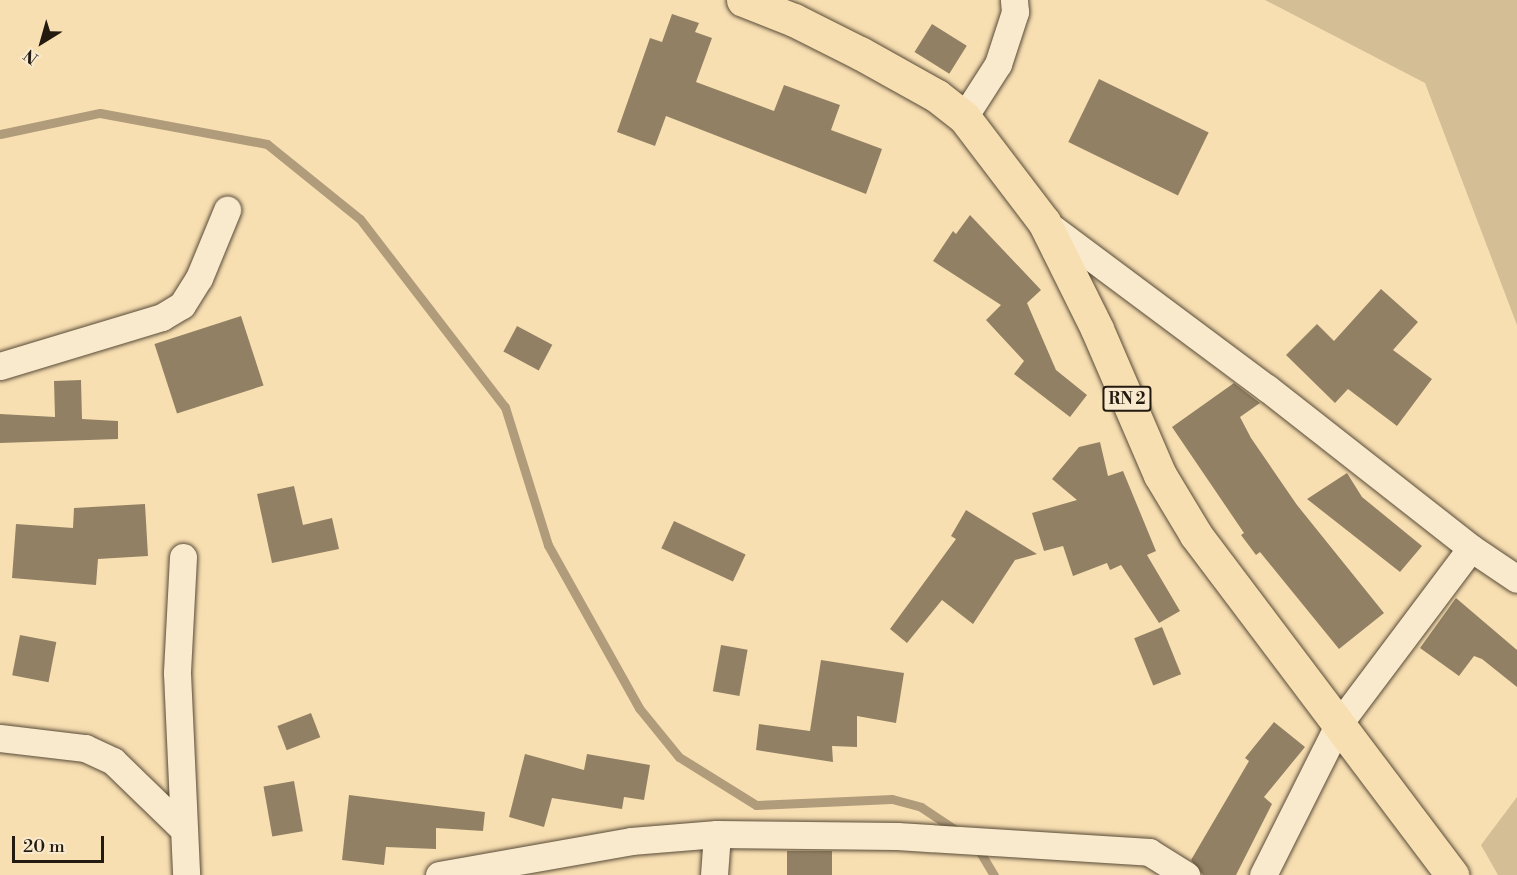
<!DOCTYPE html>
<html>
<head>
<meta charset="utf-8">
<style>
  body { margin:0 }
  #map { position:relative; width:1517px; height:875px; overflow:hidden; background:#f8dfb2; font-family:"Libre Bodoni",serif }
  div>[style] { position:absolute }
  .green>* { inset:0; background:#d4be96 }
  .stream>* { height:9px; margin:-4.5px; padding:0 4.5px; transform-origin:4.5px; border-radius:4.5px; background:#b09c7b }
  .building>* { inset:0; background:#928064; transform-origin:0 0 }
  .roads { filter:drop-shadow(0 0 2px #584b38) drop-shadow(0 0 2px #584b38) }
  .street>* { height:27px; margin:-13.5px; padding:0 13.5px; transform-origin:13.5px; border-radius:13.5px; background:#faeacd }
  .highway>* { height:33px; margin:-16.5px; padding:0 16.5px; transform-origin:16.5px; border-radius:16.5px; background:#f8dfb2 }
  span { translate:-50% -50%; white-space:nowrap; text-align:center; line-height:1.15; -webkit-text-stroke:6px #faeacd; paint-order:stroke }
  .shield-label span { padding:2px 4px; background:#faeacd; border:2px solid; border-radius:4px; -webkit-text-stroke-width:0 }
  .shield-label { font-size:16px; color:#231a10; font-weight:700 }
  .north { position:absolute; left:12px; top:12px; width:60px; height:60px; -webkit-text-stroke:4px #faeacd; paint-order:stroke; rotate:217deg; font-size:16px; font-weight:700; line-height:24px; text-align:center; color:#231a10 }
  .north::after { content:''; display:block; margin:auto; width:21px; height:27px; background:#231a10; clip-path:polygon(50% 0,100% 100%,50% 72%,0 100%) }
  .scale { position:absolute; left:12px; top:836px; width:92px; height:27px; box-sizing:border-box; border:3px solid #231a10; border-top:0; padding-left:8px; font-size:18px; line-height:21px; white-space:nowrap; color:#231a10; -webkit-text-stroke:4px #faeacd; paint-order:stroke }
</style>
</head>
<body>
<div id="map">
  <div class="green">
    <i style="clip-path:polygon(1265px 0,1517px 0,1517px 325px,1425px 83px)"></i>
    <i style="clip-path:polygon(1517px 797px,1517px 875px,1498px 875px,1481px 845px)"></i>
  </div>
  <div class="stream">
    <i style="left:0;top:134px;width:102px;rotate:-11.9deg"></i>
    <i style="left:100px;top:113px;width:170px;rotate:10.5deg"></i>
    <i style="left:267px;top:144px;width:119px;rotate:38.9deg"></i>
    <i style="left:360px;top:219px;width:237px;rotate:52.4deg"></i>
    <i style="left:505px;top:407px;width:145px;rotate:72.7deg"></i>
    <i style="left:548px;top:545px;width:187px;rotate:60.8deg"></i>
    <i style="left:639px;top:708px;width:63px;rotate:50.8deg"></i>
    <i style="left:679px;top:757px;width:91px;rotate:31.9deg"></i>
    <i style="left:756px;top:805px;width:136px;rotate:-2.5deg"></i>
    <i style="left:892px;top:799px;width:30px;rotate:15deg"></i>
    <i style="left:921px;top:807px;width:43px;rotate:33.7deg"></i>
    <i style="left:977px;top:847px;width:33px;rotate:59deg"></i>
  </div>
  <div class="building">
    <i style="clip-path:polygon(672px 14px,699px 23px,695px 32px,712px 38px,696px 82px,774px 111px,784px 85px,840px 105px,831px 130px,882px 149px,866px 194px,666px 116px,655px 146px,617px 132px,650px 38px,662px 42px)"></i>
    <i style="left:932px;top:24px;width:41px;height:33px;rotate:32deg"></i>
    <i style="left:1099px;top:79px;width:122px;height:70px;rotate:26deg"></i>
    <i style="clip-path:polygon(970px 215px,1041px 290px,1027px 303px,1056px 370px,1087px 395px,1070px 417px,1014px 374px,1024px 361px,986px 320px,1001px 305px,933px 261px,953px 231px,956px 234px)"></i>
    <i style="clip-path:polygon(1381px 289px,1418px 322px,1393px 350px,1432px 379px,1397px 426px,1348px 389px,1335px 403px,1286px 355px,1317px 324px,1334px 341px)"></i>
    <i style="left:241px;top:316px;width:73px;height:91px;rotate:72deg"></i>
    <i style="left:517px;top:326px;width:40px;height:29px;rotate:28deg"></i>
    <i style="clip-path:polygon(81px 380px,82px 419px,118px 421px,118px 439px,0 443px,0 414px,55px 417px,54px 381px)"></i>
    <i style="clip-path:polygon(1234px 383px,1260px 403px,1240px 417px,1251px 438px,1297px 505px,1384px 613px,1339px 649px,1260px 552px,1256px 555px,1241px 535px,1244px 533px,1172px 427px)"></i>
    <i style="clip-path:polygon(1100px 442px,1108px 476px,1123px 471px,1156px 551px,1147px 555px,1180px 611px,1159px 623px,1121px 565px,1110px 570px,1107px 563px,1073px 576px,1063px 546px,1044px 551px,1032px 513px,1077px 500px,1052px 479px,1079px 447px)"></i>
    <i style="clip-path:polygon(1347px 473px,1362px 497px,1422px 546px,1400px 572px,1307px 499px)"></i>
    <i style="clip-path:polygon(294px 486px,303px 525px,332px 518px,339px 549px,272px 563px,257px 494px)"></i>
    <i style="clip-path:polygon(145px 504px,148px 556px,98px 559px,96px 585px,12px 578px,16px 524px,73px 528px,74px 508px)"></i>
    <i style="clip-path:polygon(966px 510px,1037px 554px,1015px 560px,973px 624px,942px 600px,907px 643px,890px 629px,956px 539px,951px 536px)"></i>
    <i style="left:674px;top:521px;width:79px;height:30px;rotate:25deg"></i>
    <i style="clip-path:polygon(1456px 598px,1517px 650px,1517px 687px,1482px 659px,1474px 656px,1459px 676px,1420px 648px)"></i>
    <i style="left:1162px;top:627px;width:51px;height:30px;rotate:68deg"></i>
    <i style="left:20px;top:635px;width:37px;height:41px;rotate:11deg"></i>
    <i style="left:721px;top:645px;width:27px;height:47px;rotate:10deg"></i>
    <i style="clip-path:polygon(821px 660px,904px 673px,896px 723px,857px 716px,857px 747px,832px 746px,833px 762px,756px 750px,759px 724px,810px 731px)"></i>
    <i style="left:311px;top:713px;width:26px;height:36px;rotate:69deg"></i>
    <i style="clip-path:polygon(1274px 722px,1305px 747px,1264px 797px,1272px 804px,1236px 875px,1203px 875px,1191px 860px,1249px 761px,1245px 758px)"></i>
    <i style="clip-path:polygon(525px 754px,584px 770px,587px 754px,650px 765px,644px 800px,624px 797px,622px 809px,552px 798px,544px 827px,509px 817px)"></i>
    <i style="left:294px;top:781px;width:51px;height:31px;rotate:80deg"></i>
    <i style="clip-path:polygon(349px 795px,485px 812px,483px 831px,436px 828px,436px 849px,386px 847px,384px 865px,342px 860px)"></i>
    <i style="left:787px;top:851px;width:45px;height:24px"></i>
  </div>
  <div class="roads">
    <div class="street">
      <i style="left:964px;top:117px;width:63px;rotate:-57.3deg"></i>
      <i style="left:998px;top:64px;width:55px;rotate:-71.9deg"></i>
      <i style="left:1015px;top:12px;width:12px;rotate:-95deg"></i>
      <i style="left:1044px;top:222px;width:278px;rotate:36.7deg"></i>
      <i style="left:1267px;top:388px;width:259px;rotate:38.1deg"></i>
      <i style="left:0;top:366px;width:169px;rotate:-16.8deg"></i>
      <i style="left:162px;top:317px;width:23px;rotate:-31deg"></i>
      <i style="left:182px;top:305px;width:32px;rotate:-58deg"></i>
      <i style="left:199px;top:278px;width:74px;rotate:-67.6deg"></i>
      <i style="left:183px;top:557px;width:116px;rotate:93deg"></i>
      <i style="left:177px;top:673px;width:202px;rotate:87.4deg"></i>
      <i style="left:0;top:738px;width:86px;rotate:6.7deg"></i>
      <i style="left:85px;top:748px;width:31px;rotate:25deg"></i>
      <i style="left:113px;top:761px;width:95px;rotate:44.1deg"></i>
      <i style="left:439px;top:875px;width:195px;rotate:-10deg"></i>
      <i style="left:631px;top:841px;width:86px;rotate:-4.7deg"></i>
      <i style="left:717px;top:834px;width:180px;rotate:0.6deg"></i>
      <i style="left:897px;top:836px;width:253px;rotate:3.6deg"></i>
      <i style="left:1149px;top:852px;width:44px;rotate:31.9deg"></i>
      <i style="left:714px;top:875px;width:41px;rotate:-85.8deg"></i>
      <i style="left:1263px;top:875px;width:168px;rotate:-63.4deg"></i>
      <i style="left:1338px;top:725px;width:221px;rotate:-53.1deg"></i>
      <i style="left:1471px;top:548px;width:55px;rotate:34deg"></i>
    </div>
    <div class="highway">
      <i style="left:743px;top:0;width:55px;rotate:21.4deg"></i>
      <i style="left:794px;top:20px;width:74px;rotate:26.6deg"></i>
      <i style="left:860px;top:53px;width:88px;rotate:29.2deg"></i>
      <i style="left:937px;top:96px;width:34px;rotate:38deg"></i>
      <i style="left:964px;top:117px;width:132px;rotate:52.7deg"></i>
      <i style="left:1044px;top:222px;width:119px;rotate:63.6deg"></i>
      <i style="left:1097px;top:329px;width:159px;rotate:66.7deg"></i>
      <i style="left:1160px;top:475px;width:70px;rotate:59deg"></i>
      <i style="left:1196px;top:535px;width:426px;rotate:53deg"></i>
    </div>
  </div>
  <div class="shield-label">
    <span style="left:1127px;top:399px">RN 2</span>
  </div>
  <div class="north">N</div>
  <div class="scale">20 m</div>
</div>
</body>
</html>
